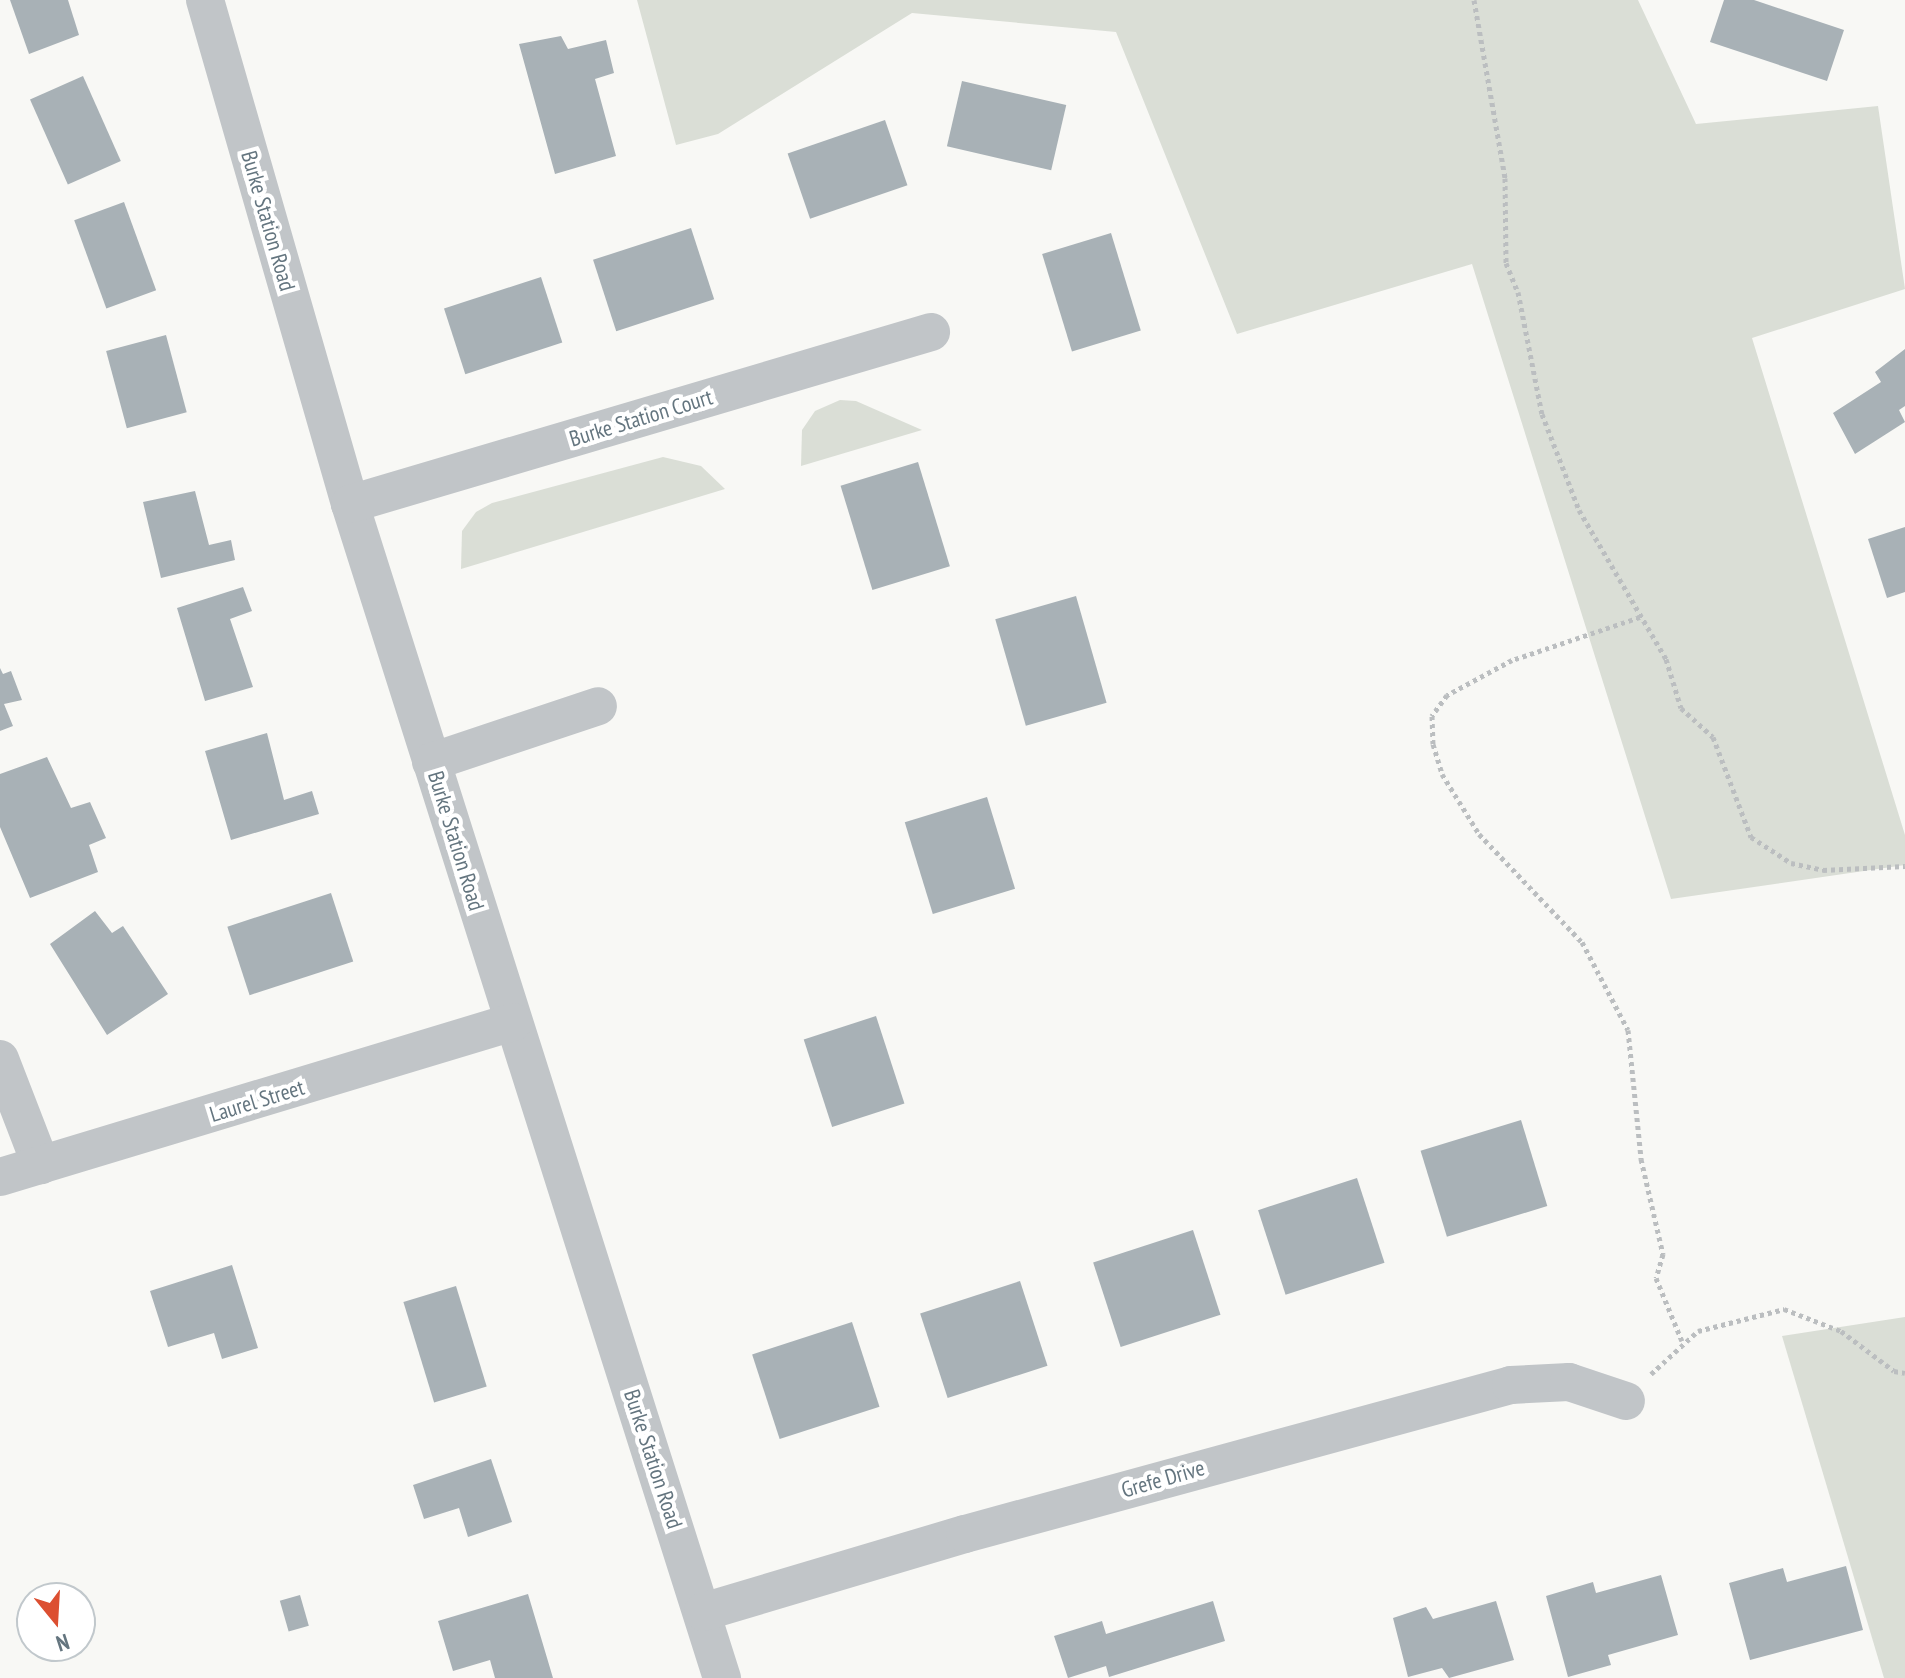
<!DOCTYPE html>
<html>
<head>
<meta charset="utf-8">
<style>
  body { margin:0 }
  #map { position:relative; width:1905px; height:1678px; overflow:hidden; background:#f8f8f5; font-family:"PT Sans Narrow",sans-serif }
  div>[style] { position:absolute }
  .green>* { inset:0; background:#daded6 }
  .building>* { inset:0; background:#a8b1b6; transform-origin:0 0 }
  .path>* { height:5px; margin-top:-2.5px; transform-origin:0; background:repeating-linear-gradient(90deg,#bbbec0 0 4px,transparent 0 8px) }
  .minor>* { height:38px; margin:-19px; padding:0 19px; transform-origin:19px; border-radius:19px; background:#c1c5c8 }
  span { translate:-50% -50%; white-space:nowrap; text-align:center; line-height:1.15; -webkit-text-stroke:8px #fff; paint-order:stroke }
  .street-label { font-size:22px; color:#64757f }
  .north { position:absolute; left:16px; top:1582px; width:80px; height:80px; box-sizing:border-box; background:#fff; border:2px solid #c1c8cc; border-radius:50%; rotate:162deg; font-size:22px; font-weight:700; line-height:32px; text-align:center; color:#64757f }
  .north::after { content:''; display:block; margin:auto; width:28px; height:36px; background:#dc4f31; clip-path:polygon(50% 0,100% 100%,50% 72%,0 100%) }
</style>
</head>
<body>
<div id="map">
  <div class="green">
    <i style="clip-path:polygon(637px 0,1638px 0,1696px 124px,1878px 106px,1905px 289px,1752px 338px,1905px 835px,1905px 865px,1671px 899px,1472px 264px,1237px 334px,1116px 32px,912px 13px,718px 134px,676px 145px)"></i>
    <i style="clip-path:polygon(840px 400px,856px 401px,922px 430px,801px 466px,802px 430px,815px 411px)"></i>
    <i style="clip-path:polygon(663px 457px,701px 466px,725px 489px,461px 569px,462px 531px,476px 512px,492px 503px)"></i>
    <i style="clip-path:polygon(1905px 1317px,1905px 1678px,1884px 1678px,1782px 1336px)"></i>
  </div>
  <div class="building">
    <i style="clip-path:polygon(10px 0,68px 0,79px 35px,29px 54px)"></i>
    <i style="clip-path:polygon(1724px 0,1754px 0,1844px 30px,1827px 81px,1710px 42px)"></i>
    <i style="clip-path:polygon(561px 36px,568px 49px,606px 40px,614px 73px,595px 79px,616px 156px,555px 174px,519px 44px)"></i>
    <i style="left:83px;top:76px;width:93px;height:58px;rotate:66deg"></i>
    <i style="left:962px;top:81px;width:107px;height:67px;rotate:13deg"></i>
    <i style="left:885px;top:120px;width:69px;height:103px;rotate:71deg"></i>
    <i style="left:124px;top:202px;width:94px;height:53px;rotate:70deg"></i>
    <i style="left:691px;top:228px;width:75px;height:103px;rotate:72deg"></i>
    <i style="left:1111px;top:233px;width:102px;height:72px;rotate:73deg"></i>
    <i style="left:541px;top:277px;width:69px;height:102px;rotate:72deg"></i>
    <i style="left:166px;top:335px;width:80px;height:62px;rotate:75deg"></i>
    <i style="clip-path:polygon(1905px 349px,1905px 406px,1899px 410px,1905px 422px,1855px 454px,1833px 413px,1881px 382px,1875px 372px)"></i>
    <i style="left:918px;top:462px;width:109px;height:81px;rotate:73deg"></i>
    <i style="clip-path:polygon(195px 491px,209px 545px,231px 540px,235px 560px,161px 578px,143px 502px)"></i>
    <i style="clip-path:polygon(1905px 527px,1905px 592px,1887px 598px,1868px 539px)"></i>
    <i style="clip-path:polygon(243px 587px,252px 611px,230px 619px,253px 687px,205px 701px,177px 608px)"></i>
    <i style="left:1076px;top:596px;width:111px;height:84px;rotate:74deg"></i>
    <i style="clip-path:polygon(0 668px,3px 674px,11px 671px,22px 700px,4px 704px,13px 726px,0 731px)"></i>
    <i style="clip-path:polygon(267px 733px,284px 800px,312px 791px,319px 814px,231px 840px,205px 751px)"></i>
    <i style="clip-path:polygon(47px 757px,71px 808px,90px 802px,106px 838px,89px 845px,98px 872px,30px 898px,0 827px,0 774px)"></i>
    <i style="left:987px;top:797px;width:96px;height:86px;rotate:73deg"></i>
    <i style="left:331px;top:893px;width:72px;height:109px;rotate:72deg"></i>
    <i style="clip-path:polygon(95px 911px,112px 933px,123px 926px,168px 994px,107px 1035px,50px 944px)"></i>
    <i style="left:876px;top:1016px;width:92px;height:76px;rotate:72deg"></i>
    <i style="left:1521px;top:1120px;width:90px;height:105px;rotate:73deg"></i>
    <i style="left:1357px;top:1178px;width:89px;height:104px;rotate:72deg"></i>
    <i style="left:1193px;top:1230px;width:89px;height:105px;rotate:72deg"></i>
    <i style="clip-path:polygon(232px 1265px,258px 1348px,222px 1359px,214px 1333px,168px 1347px,150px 1291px)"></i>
    <i style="left:1020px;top:1281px;width:89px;height:105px;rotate:72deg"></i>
    <i style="left:456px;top:1286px;width:105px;height:55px;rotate:73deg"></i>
    <i style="left:852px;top:1322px;width:89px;height:105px;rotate:72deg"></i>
    <i style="clip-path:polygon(491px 1459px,512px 1522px,468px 1537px,459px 1508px,424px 1519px,413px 1485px)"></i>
    <i style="clip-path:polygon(1846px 1566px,1863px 1630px,1750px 1660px,1729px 1583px,1783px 1568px,1787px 1582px)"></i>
    <i style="clip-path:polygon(1661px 1575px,1678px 1635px,1608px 1655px,1611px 1665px,1568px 1677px,1546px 1596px,1593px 1582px,1596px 1593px)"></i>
    <i style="clip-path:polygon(528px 1594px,553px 1678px,495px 1678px,490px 1660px,453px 1671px,438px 1621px)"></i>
    <i style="left:300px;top:1595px;width:32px;height:21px;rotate:74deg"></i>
    <i style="clip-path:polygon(1213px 1601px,1225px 1641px,1109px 1677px,1106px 1666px,1068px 1678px,1054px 1636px,1102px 1621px,1106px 1634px)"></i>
    <i style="clip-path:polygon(1496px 1601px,1514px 1660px,1449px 1678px,1442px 1668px,1408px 1677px,1393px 1618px,1426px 1607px,1433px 1619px)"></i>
  </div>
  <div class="path">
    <i style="left:1474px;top:0;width:181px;rotate:80.1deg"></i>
    <i style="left:1505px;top:178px;width:85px;rotate:89.3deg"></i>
    <i style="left:1506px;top:263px;width:31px;rotate:68deg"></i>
    <i style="left:1518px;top:292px;width:124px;rotate:78.9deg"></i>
    <i style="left:1542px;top:414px;width:103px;rotate:68.9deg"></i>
    <i style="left:1579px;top:510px;width:173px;rotate:59.7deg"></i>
    <i style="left:1666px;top:659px;width:51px;rotate:73deg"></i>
    <i style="left:1681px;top:708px;width:43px;rotate:42.2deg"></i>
    <i style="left:1713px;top:737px;width:107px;rotate:69.2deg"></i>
    <i style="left:1751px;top:837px;width:48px;rotate:33deg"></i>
    <i style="left:1791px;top:863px;width:33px;rotate:12deg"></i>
    <i style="left:1823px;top:870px;width:82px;rotate:-2.8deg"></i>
    <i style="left:1640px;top:617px;width:135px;rotate:161.4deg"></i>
    <i style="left:1512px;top:660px;width:74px;rotate:151.7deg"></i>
    <i style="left:1447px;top:695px;width:26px;rotate:126deg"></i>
    <i style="left:1432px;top:716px;width:28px;rotate:88deg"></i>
    <i style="left:1433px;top:744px;width:31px;rotate:73deg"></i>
    <i style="left:1442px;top:774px;width:70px;rotate:58.3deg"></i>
    <i style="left:1479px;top:834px;width:149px;rotate:46.4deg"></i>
    <i style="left:1582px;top:942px;width:99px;rotate:62.4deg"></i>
    <i style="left:1628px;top:1030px;width:130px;rotate:84.2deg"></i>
    <i style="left:1641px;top:1159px;width:98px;rotate:77deg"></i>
    <i style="left:1663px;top:1254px;width:25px;rotate:106deg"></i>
    <i style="left:1656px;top:1278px;width:68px;rotate:67.6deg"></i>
    <i style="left:1651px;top:1374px;width:64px;rotate:-42.5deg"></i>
    <i style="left:1698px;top:1331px;width:89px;rotate:-14.3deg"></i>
    <i style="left:1784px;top:1309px;width:61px;rotate:21.1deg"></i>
    <i style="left:1841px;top:1331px;width:66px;rotate:37deg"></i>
    <i style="left:1894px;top:1371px;width:11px;rotate:10deg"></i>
  </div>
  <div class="minor">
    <i style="left:205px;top:0;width:524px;rotate:73.95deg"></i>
    <i style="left:350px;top:504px;width:1232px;rotate:72.42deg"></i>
    <i style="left:350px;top:504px;width:606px;rotate:-16.49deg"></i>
    <i style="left:431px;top:762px;width:176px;rotate:-18.5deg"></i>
    <i style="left:0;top:1059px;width:114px;rotate:68.9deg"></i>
    <i style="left:0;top:1177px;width:536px;rotate:-16.81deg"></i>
    <i style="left:703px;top:1612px;width:273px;rotate:-16.6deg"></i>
    <i style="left:965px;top:1534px;width:566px;rotate:-15.26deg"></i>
    <i style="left:1511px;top:1385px;width:58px;rotate:-3deg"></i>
    <i style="left:1569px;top:1382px;width:60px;rotate:18.4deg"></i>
  </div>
  <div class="street-label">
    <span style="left:268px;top:221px;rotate:74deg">Burke Station Road</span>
    <span style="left:641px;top:418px;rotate:-17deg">Burke Station Court</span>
    <span style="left:456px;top:841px;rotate:73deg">Burke Station Road</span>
    <span style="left:257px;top:1101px;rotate:-17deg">Laurel Street</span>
    <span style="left:653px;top:1459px;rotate:72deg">Burke Station Road</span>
    <span style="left:1163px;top:1479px;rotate:-16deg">Grefe Drive</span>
  </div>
  <div class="north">N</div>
</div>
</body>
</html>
